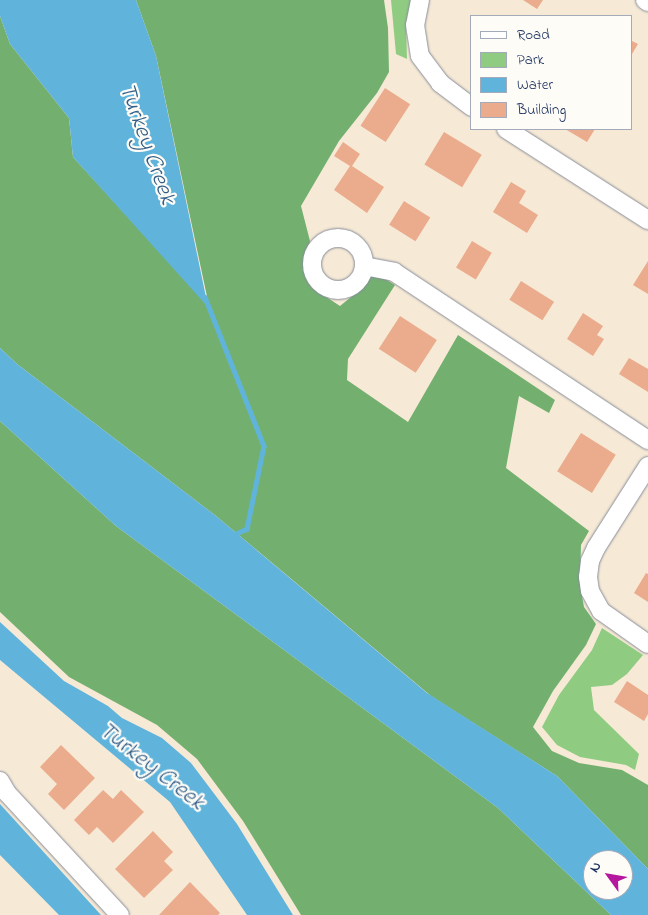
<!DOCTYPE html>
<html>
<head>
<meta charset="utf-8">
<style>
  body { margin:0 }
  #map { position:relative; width:648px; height:915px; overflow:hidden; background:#f6ead6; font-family:"Indie Flower",sans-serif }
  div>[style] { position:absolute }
  .green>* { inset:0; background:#8fcc82 }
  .forest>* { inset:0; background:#73b070 }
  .water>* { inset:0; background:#60b4dc }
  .stream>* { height:4.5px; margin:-2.25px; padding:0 2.25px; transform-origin:2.25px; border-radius:2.25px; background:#60b4dc }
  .building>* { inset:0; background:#ebab8d; transform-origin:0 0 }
  .roads { filter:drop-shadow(0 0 1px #888c9a) drop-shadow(0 0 1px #888c9a) }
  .street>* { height:18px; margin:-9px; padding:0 9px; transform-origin:9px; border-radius:9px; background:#fff }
  .street>.ring { margin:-9px; padding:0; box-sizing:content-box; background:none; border:18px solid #fff; border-radius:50% }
  span { translate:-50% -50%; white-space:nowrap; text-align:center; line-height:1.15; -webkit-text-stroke:4.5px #fdfcf7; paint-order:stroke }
  .water-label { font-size:24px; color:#335e8a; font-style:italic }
  .legend { position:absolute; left:470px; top:15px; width:162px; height:115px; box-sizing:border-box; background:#fdfcf7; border:1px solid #a3aaba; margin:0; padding:6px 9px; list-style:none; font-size:15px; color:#1b2f5e }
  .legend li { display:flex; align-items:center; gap:10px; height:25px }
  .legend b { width:25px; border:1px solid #a3aaba }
  .north { position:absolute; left:583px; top:850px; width:50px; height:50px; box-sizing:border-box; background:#fdfcf7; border:1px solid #a3aaba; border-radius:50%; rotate:302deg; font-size:14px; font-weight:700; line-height:20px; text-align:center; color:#1b2f5e }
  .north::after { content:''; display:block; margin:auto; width:18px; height:22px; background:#b5179e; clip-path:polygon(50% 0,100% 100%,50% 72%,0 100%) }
</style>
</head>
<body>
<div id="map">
  <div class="green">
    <i style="clip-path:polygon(391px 0,411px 0,406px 23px,407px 59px,396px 54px)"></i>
    <i style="clip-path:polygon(602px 628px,643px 655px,627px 674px,612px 685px,591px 687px,594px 710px,639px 754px,635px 770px,626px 765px,580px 757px,557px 745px,542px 727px,559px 695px,592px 650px)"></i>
  </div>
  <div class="forest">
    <i style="clip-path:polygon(136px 0,384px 0,388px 28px,389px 72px,377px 93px,339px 141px,301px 206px,310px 241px,303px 270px,311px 287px,340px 306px,362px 288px,374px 272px,395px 285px,348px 359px,347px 380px,408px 422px,458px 335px,555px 400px,549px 413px,519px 396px,506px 468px,589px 531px,581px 545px,580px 585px,584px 607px,596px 624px,586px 645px,553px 691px,533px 727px,552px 751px,579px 763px,622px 770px,648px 785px,648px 869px,557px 776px,431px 696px,216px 516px,17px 364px,0 348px,0 16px,10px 44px,69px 118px,73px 157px,209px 306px,156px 56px)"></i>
    <i style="clip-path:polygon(0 421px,116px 526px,498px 808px,611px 915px,301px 915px,243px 821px,197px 759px,157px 725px,69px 677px,0 612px)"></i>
  </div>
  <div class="water">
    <i style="clip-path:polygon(0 0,136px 0,156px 56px,208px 307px,73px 157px,69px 118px,10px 44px,0 16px)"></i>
    <i style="clip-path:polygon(evenodd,0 348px,17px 364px,216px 516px,427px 693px,557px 776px,648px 869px,648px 915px,611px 915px,498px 808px,116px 526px,0 421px,0 348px,593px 860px,623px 860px,623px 890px,593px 890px,593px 860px)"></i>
    <i style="clip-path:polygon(0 622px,64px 681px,108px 706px,122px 718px,162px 738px,191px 763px,237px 824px,293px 915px,247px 915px,170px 802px,0 660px)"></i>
    <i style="clip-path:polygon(0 804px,101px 915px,59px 915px,0 855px)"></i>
  </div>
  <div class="stream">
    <i style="left:205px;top:297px;width:160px;rotate:68.4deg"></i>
    <i style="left:264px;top:446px;width:85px;rotate:101.6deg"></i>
    <i style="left:247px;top:529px;width:17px;rotate:155deg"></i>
  </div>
  <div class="building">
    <i style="clip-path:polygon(523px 0,543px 0,537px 9px)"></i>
    <i style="clip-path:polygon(632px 41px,638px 44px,632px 54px)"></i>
    <i style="left:385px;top:88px;width:30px;height:45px;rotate:33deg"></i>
    <i style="clip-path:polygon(565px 129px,595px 129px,587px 142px)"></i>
    <i style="left:444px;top:132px;width:44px;height:38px;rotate:31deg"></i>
    <i style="clip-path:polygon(343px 142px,360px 154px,352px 166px,384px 187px,367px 213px,334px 190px,350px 166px,334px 156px)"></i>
    <i style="clip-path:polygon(511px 182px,526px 191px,519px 203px,538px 215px,527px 233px,493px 212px)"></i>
    <i style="left:404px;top:201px;width:31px;height:28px;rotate:32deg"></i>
    <i style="left:472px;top:241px;width:23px;height:31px;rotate:31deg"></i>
    <i style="clip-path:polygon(648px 261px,648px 294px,633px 285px)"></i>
    <i style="left:521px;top:281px;width:39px;height:22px;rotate:32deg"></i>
    <i style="clip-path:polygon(583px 313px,603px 326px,597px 335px,604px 339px,593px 356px,567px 339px)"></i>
    <i style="left:400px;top:316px;width:44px;height:39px;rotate:33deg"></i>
    <i style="clip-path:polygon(629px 358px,648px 369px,648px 392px,619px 374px)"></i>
    <i style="left:581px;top:433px;width:41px;height:45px;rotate:32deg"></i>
    <i style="clip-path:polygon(646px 573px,648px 574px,648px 602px,634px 593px)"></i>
    <i style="clip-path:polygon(627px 681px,648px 695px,648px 714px,644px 721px,614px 702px)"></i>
    <i style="clip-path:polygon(61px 745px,95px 778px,64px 810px,48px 794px,57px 784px,40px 767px)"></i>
    <i style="clip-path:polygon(103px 790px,113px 799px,121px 790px,144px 812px,113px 843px,97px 827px,89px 835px,74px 820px)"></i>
    <i style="clip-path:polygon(153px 831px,173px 852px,164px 861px,173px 870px,144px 898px,115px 869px)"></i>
    <i style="clip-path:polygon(190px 882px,220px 913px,218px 915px,159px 915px)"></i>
  </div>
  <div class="roads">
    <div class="street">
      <i style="left:420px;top:0;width:25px;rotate:101deg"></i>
      <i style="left:415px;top:25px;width:31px;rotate:81deg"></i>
      <i style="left:420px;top:56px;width:34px;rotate:53deg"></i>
      <i style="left:440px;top:83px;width:40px;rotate:37deg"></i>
      <i style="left:645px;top:0;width:4px;rotate:34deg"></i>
      <i style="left:506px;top:129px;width:169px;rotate:32.7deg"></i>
      <i class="ring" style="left:312px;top:238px;width:34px;height:34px"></i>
      <i style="left:364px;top:266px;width:31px;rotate:11deg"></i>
      <i style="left:394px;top:272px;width:305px;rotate:33.5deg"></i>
      <i style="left:648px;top:466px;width:97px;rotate:122.4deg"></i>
      <i style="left:596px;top:548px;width:14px;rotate:115deg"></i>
      <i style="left:590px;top:561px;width:16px;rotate:97deg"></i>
      <i style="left:588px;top:577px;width:14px;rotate:82deg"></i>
      <i style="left:590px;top:591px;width:23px;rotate:61deg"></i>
      <i style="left:601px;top:611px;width:57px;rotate:35.1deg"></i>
      <i style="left:0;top:781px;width:14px;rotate:60deg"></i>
      <i style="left:7px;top:793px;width:166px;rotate:47.2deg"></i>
    </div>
  </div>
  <div class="water-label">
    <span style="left:146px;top:144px;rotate:70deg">Turkey Creek</span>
    <span style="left:151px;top:767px;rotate:38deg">Turkey Creek</span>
  </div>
  <ul class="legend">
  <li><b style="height:6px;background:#fff"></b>Road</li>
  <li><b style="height:14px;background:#8fcc82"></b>Park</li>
  <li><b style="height:14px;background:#60b4dc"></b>Water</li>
  <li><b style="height:14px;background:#ebab8d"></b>Building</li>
  </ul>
  <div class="north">N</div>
</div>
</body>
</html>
